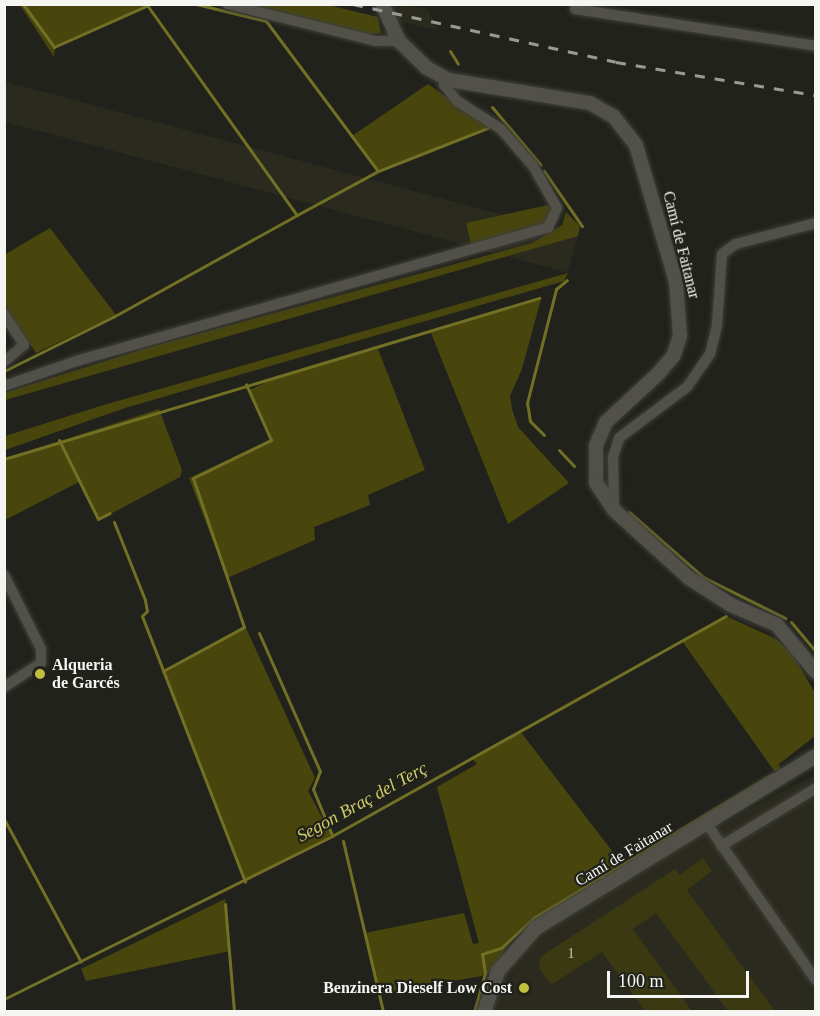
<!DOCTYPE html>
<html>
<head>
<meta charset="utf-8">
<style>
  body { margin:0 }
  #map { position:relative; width:820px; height:1016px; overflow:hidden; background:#22221c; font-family:"Times New Roman",serif }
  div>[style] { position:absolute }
  .built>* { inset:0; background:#2a2a1e; transform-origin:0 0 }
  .green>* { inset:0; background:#48460d }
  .stream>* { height:3px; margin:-1.5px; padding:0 1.5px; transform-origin:1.5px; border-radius:1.5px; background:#727024 }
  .building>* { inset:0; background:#3a3912 }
  .roads { filter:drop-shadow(0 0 2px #3f3f3a) drop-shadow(0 0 2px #3f3f3a) }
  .minor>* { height:10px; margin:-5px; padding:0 5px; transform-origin:5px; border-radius:5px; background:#51514a }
  .tertiary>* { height:14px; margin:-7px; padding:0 7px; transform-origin:7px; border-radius:7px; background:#51514a }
  .rail>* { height:3px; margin-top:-1.5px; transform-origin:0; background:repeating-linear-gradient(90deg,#9a9a95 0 10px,transparent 0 20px) }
  .dots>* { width:16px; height:16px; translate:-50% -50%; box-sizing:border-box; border:3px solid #22221c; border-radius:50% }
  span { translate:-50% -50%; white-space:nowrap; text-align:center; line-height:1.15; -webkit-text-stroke:4.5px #22221c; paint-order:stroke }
  .number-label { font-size:14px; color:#c6c6b9 }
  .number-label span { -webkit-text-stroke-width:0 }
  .street-label { font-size:16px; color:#f5f5f1 }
  .poi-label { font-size:16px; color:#f5f5f1; font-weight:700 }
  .left { translate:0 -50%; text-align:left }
  .right { translate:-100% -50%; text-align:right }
  .water-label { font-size:18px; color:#cecc65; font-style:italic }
  .frame { position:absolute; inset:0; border:6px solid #f5f5f1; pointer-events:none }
  .scale { position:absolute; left:607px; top:971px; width:142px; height:27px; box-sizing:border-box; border:3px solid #f5f5f1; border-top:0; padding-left:8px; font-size:18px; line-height:21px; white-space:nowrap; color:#f5f5f1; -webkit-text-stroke:4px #22221c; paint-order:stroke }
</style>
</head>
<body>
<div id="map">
  <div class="built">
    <i style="clip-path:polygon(391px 5px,427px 8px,438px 30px,398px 21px)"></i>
    <i style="left:578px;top:235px;width:39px;height:597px;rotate:105deg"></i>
    <i style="clip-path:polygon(815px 774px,815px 1011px,488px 1012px,501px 978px,534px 936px,634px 871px)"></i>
  </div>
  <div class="green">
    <i style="clip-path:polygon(20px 5px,146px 5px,55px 48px,54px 57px)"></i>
    <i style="clip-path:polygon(245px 5px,328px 5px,378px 17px,381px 33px,365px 35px)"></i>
    <i style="clip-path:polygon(428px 84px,490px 128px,377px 170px,352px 136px)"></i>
    <i style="clip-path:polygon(548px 205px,552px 213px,544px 229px,472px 248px,466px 223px)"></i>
    <i style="clip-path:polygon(566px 212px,580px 226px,578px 236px,5px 400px,4px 393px,146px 348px,532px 243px,562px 225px)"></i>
    <i style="clip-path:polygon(50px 228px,116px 315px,36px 353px,5px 309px,4px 255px)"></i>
    <i style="clip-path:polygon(568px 273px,564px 281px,125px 408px,5px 450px,5px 436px,107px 404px)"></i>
    <i style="clip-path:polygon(541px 299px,522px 369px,510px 396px,512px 409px,518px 427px,569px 483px,508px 524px,431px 333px)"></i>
    <i style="clip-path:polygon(378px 349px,425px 470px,368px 495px,370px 505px,314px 527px,315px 540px,227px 578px,189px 478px,272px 439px,249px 390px,285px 374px)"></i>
    <i style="clip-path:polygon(159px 409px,182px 470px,180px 477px,99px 520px,79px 482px,5px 520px,5px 459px)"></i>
    <i style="clip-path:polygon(726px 616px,776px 639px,792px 653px,815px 693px,815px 736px,779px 764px,781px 770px,775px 772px,682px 641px)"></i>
    <i style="clip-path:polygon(246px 628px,315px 778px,308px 791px,332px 836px,245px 882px,163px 671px)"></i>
    <i style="clip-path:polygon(520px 731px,622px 864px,518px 932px,487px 975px,379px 994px,365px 933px,464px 913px,473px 944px,479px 943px,437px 787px,477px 764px,472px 758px)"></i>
    <i style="clip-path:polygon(225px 899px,230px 951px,86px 981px,81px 969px)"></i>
  </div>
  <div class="stream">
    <i style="left:23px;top:4px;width:53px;rotate:54.2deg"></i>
    <i style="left:54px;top:47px;width:101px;rotate:-24deg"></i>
    <i style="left:196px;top:4px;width:72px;rotate:13.7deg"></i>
    <i style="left:266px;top:21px;width:187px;rotate:53.3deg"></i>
    <i style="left:378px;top:171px;width:118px;rotate:-21.4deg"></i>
    <i style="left:147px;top:5px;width:258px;rotate:54.5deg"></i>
    <i style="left:297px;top:215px;width:92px;rotate:-28.5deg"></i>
    <i style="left:450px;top:51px;width:15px;rotate:58deg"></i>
    <i style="left:492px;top:107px;width:75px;rotate:49.9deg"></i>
    <i style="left:544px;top:171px;width:67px;rotate:55.4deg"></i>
    <i style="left:4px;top:371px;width:122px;rotate:-26.4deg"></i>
    <i style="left:113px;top:317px;width:210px;rotate:-29deg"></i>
    <i style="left:544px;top:435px;width:20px;rotate:-135deg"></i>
    <i style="left:530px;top:421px;width:18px;rotate:-99deg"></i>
    <i style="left:527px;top:403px;width:118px;rotate:-75.7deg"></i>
    <i style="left:556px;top:289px;width:14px;rotate:-39deg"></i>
    <i style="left:59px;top:440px;width:88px;rotate:63.7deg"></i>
    <i style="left:98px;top:519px;width:13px;rotate:-27deg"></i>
    <i style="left:559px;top:450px;width:22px;rotate:47deg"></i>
    <i style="left:4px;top:459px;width:559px;rotate:-16.75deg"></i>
    <i style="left:629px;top:512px;width:98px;rotate:41.3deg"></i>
    <i style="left:703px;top:577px;width:92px;rotate:26.6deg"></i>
    <i style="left:114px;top:522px;width:84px;rotate:68.3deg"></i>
    <i style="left:145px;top:600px;width:11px;rotate:80deg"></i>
    <i style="left:147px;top:611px;width:7px;rotate:135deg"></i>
    <i style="left:142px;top:616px;width:285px;rotate:68.8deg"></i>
    <i style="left:791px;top:622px;width:39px;rotate:50deg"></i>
    <i style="left:259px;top:633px;width:151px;rotate:66.2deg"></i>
    <i style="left:320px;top:771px;width:19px;rotate:111deg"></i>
    <i style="left:313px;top:789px;width:50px;rotate:67.6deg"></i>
    <i style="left:163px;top:671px;width:92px;rotate:-28.5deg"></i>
    <i style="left:244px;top:627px;width:157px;rotate:-108.9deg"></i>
    <i style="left:193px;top:478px;width:87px;rotate:-26deg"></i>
    <i style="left:271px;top:440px;width:61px;rotate:-114.1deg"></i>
    <i style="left:4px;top:819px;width:162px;rotate:61.7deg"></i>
    <i style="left:343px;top:841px;width:176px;rotate:76.8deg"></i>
    <i style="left:225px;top:904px;width:108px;rotate:85.2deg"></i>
    <i style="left:4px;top:999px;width:366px;rotate:-26.4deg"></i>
    <i style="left:332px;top:836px;width:451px;rotate:-29.2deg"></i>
    <i style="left:474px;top:1012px;width:41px;rotate:-74.2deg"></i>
    <i style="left:485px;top:973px;width:19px;rotate:-99deg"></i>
    <i style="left:482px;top:954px;width:20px;rotate:-18deg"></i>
    <i style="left:501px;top:948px;width:46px;rotate:-42.4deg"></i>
    <i style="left:535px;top:917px;width:277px;rotate:-31.1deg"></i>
  </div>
  <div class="building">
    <i style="clip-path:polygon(703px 858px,712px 871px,687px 890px,775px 1011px,728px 1011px,656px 913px,633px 929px,692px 1011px,645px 1011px,602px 952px,551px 985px,539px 968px,540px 957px,675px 869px,680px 875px)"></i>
  </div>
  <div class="roads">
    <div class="minor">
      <i style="left:227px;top:4px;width:153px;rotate:14deg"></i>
      <i style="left:375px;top:41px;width:24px"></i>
      <i style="left:575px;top:9px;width:244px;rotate:8.7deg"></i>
      <i style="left:4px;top:314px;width:37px;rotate:57deg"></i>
      <i style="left:24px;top:345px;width:26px;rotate:140deg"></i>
      <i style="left:4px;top:386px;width:80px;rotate:-18.9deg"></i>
      <i style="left:80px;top:360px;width:486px;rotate:-15.8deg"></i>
      <i style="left:548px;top:228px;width:22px;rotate:-66deg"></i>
      <i style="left:557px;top:208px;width:48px;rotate:-119.7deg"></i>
      <i style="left:533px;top:166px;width:49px;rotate:-130.9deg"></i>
      <i style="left:501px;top:129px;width:52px;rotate:-147.5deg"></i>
      <i style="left:457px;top:101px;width:21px;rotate:-129deg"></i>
      <i style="left:444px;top:85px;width:8px;rotate:-90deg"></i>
      <i style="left:614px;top:507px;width:50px;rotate:-91.1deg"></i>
      <i style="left:613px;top:457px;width:20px;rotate:-72deg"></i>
      <i style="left:619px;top:438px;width:85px;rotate:-36.9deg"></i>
      <i style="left:687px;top:387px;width:40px;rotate:-55.1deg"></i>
      <i style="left:710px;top:354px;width:30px;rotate:-76deg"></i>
      <i style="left:717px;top:325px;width:71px;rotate:-86deg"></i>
      <i style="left:722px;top:254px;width:17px;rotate:-36deg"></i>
      <i style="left:736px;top:244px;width:83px;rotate:-14.7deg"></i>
      <i style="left:4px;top:575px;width:83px;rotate:63.4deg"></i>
      <i style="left:41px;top:649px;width:14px;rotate:90deg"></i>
      <i style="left:41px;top:663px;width:44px;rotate:147deg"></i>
      <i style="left:707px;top:824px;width:190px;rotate:55.1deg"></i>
      <i style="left:721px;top:846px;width:111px;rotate:-31.4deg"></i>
    </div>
    <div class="tertiary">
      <i style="left:382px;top:4px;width:41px;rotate:65.3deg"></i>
      <i style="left:399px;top:41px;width:39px;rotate:44deg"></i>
      <i style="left:427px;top:68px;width:25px;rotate:29deg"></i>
      <i style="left:449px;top:80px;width:143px;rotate:9.3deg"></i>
      <i style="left:590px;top:103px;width:28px;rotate:30deg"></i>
      <i style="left:614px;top:117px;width:36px;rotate:52deg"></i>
      <i style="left:636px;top:145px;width:143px;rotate:73.7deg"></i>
      <i style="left:676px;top:282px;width:54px;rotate:85.8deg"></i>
      <i style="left:680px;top:336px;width:20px;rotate:108deg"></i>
      <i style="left:674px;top:355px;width:23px;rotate:130deg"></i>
      <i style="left:659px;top:373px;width:72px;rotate:137.2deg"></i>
      <i style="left:606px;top:422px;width:25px;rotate:113deg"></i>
      <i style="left:596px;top:445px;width:38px;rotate:90deg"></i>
      <i style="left:596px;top:483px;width:32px;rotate:56deg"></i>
      <i style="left:614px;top:510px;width:101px;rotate:42.2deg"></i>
      <i style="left:689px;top:578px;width:50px;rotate:32.7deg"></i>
      <i style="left:731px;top:605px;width:50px;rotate:23.5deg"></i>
      <i style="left:777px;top:625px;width:61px;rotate:50.3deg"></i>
      <i style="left:484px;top:1012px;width:43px;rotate:-71.1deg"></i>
      <i style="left:498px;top:971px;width:57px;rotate:-48.5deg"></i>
      <i style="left:536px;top:928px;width:329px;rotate:-31.6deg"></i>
    </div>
  </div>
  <div class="rail">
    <i style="left:353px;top:4px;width:269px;rotate:12.4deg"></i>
    <i style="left:616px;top:62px;width:203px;rotate:9.4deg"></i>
  </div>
  <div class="dots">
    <i style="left:40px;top:674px;background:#c1be40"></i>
    <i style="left:524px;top:988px;background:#c1be40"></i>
  </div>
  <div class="number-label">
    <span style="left:571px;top:954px">1</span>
  </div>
  <div class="street-label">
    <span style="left:681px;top:245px;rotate:76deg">Camí de Faitanar</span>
    <span style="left:624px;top:854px;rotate:-31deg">Camí de Faitanar</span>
  </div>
  <div class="poi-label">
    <span class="left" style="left:52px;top:674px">Alqueria<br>de Garcés</span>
    <span class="right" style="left:512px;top:988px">Benzinera Dieself Low Cost</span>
  </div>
  <div class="water-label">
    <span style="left:362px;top:802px;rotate:-29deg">Segon Braç del Terç</span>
  </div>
  <div class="frame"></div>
  <div class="scale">100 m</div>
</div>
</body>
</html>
